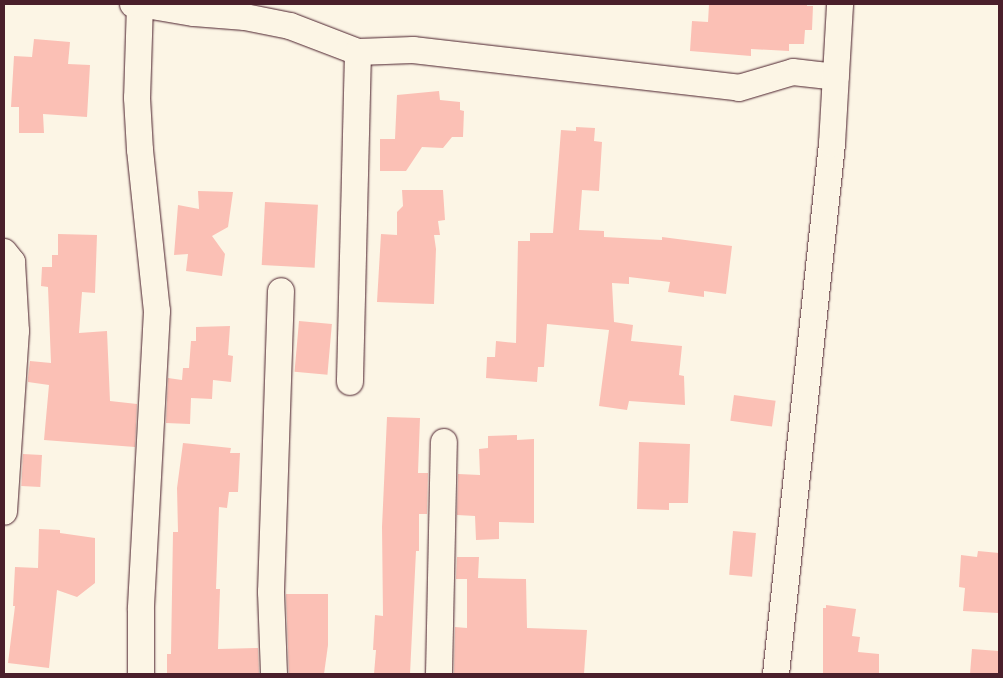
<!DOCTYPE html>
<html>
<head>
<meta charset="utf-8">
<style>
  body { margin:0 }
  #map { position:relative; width:1003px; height:678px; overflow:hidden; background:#fcf5e5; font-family:"Gochi Hand",sans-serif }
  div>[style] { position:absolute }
  .building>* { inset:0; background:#fbc0b5; transform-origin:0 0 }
  .roads { filter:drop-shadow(0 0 1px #4a1f2b) drop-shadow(0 0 1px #4a1f2b) }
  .minor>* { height:26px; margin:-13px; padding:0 13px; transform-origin:13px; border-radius:13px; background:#fcf5e5 }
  span { translate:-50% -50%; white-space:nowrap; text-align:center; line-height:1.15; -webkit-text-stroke:4.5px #fcf5e5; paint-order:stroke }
  .frame { position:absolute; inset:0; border:5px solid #4a1f2b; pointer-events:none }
</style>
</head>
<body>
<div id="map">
  <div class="building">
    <i style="clip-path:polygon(709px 4px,807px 4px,807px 6px,813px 6px,812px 30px,805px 30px,804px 44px,789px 44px,789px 51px,751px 49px,751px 56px,690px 51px,692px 21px,708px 22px)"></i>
    <i style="clip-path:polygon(34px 39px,70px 42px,68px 64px,90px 65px,87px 117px,43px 114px,44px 133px,19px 133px,19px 107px,11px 107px,14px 56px,32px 57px)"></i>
    <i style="clip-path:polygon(439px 91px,440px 100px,460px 102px,460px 110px,464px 111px,463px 137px,452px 137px,443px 148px,422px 147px,406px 171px,380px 171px,380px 139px,395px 139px,397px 95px)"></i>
    <i style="clip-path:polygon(576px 127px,595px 128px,594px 141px,602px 142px,599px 191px,582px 190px,579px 230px,604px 231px,604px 237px,662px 240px,662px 237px,732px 246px,726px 294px,704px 291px,704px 297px,668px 292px,670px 282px,629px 277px,629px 284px,612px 283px,614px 322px,633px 325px,631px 341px,682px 346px,679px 375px,684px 376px,685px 405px,629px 401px,627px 410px,599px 406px,609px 330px,547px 324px,544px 367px,538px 367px,537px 382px,486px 378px,487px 357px,495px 357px,496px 341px,516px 343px,518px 241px,530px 241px,530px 233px,553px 233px,561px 130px,576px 131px)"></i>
    <i style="clip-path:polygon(402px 190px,443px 190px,445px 220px,438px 221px,440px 235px,434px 235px,436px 249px,434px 304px,377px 302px,381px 234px,397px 235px,397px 212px,403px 206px)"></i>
    <i style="clip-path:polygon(198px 191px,233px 192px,228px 227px,212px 236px,225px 254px,222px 276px,186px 271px,188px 254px,174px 255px,178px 205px,199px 209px)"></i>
    <i style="left:265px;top:202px;width:53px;height:63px;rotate:3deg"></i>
    <i style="clip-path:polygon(58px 234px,97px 235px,95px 293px,82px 292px,79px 333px,107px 331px,110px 401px,137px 404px,135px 447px,44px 440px,49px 385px,28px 382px,28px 377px,30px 361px,51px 363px,48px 287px,41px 286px,42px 267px,52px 267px,52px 255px,58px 255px)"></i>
    <i style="left:299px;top:321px;width:33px;height:51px;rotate:5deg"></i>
    <i style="clip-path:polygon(230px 326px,228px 355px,233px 356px,231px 382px,213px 380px,212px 399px,191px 398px,190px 424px,166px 423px,168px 378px,182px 380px,183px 368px,189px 368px,191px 341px,196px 341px,196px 327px)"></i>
    <i style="left:734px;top:395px;width:42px;height:26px;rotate:8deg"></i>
    <i style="clip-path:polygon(387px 417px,420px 418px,418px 473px,428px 473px,427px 514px,419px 514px,419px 551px,416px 551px,410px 674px,374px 674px,376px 650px,373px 650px,375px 615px,383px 616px,382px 527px)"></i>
    <i style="clip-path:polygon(517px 435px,517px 440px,534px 439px,534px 523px,499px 522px,499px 539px,476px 540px,475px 516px,457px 515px,458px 474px,480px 475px,479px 449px,488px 448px,488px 436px)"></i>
    <i style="clip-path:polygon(639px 442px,690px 444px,688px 503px,669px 503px,669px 510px,637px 509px)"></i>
    <i style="clip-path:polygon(183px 443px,231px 448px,230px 453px,240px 453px,238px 492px,229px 492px,227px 508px,219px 507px,216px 589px,220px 589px,218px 649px,258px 648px,259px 674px,167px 674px,167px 654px,171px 654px,173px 532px,178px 532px,177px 488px)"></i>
    <i style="left:23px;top:454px;width:19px;height:32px;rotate:3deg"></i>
    <i style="clip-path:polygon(39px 529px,60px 530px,60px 533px,95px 538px,95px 583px,77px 597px,57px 590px,49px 668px,8px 663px,15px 606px,13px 606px,15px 567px,38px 568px)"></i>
    <i style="left:733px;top:531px;width:23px;height:44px;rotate:5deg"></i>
    <i style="clip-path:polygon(978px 551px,999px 553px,998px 613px,963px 611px,965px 588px,959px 587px,961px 555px,977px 557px)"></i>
    <i style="clip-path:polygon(457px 557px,479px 557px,478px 578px,526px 579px,527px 628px,587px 630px,584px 674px,454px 674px,455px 627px,467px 628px,467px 579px,456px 579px)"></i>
    <i style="clip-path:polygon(286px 594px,328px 594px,328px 645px,324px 674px,289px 674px)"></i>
    <i style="clip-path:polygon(826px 605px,856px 609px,852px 636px,860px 637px,858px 652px,879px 654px,879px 674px,823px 674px,823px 608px,826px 608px)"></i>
    <i style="clip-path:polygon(972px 649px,999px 651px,999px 674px,970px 674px)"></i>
  </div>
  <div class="roads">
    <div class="minor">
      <i style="left:133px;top:4px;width:7px"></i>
      <i style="left:140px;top:4px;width:94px;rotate:91.8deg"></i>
      <i style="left:137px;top:98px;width:52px;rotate:86.7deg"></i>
      <i style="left:140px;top:150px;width:162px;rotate:84deg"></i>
      <i style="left:157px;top:311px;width:299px;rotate:93.1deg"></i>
      <i style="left:141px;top:610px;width:64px;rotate:90deg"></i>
      <i style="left:140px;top:4px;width:55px;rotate:9.5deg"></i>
      <i style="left:194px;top:13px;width:51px;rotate:4.5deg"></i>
      <i style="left:245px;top:17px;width:46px;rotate:11.3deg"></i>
      <i style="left:290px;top:26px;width:73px;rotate:20.9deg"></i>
      <i style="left:358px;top:52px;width:330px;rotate:91.4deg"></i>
      <i style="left:358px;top:52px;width:55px;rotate:-2.1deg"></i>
      <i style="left:413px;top:50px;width:328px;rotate:6.6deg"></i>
      <i style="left:739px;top:88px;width:56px;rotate:-16.5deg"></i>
      <i style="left:793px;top:72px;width:43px;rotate:6.6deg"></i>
      <i style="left:4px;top:252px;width:13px;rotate:51deg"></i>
      <i style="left:12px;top:262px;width:69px;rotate:86.7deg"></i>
      <i style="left:16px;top:331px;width:181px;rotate:93.8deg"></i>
      <i style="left:274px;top:674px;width:82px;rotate:-92.1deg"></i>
      <i style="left:271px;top:592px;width:301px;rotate:-88.1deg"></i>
      <i style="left:439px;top:674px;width:232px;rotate:-88.8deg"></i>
      <i style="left:776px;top:674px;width:533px;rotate:-83.97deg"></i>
      <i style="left:832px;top:144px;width:140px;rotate:-86.7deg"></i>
    </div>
  </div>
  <div class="frame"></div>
</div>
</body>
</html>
